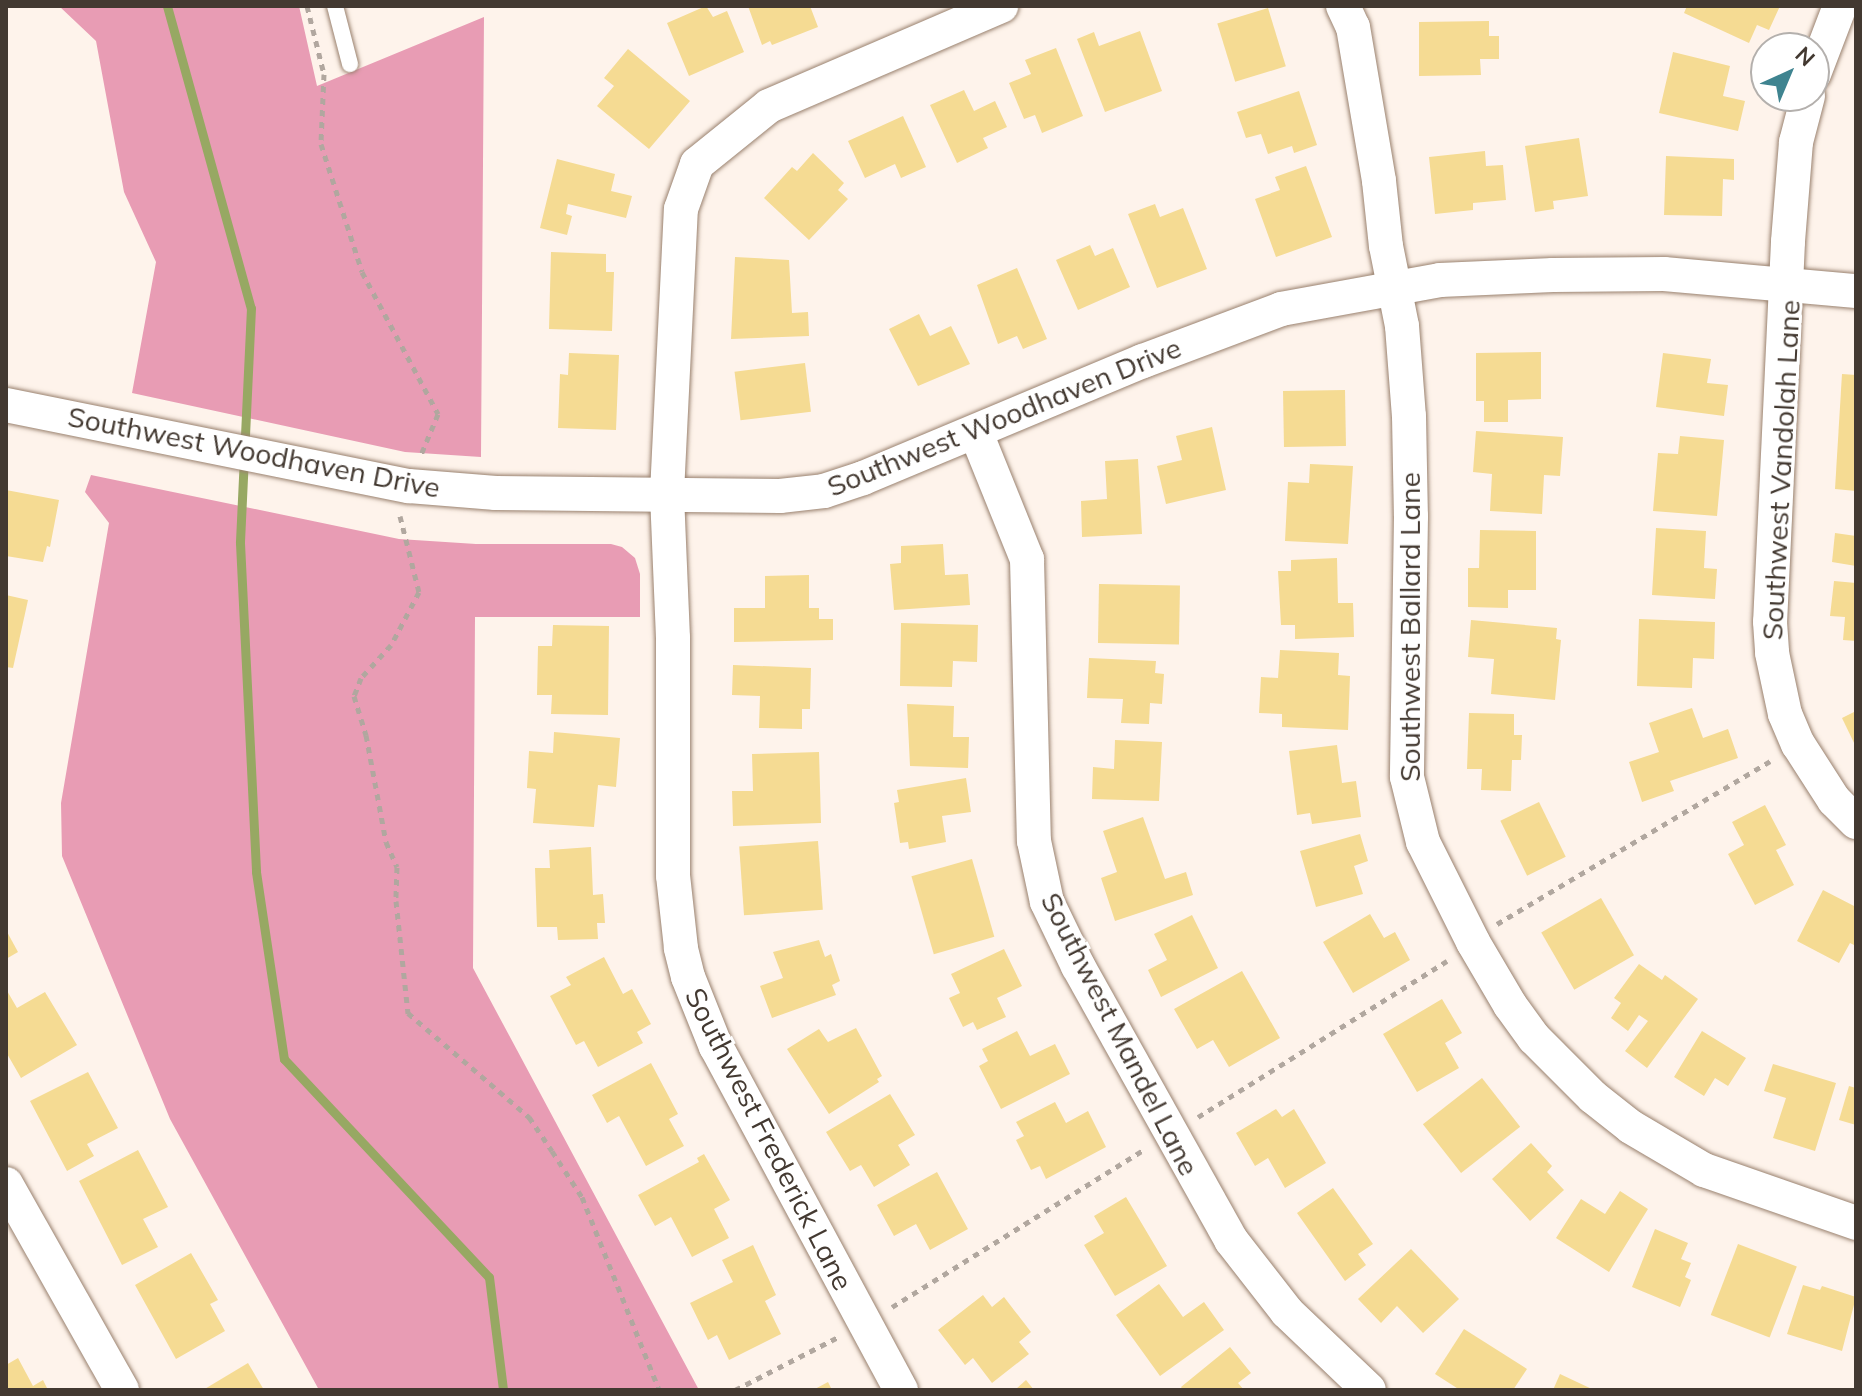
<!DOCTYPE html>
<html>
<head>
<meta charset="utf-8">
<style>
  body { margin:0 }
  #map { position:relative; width:1862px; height:1396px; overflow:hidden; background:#fef3eb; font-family:Mulish,sans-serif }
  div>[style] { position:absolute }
  .forest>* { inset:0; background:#e89cb4 }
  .stream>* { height:9px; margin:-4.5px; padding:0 4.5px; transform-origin:4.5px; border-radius:4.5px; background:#97a863 }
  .building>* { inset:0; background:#f5db93; transform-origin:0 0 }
  .path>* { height:5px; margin-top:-2.5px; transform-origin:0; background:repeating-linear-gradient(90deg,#b1a79f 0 6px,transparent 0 12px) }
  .roads { filter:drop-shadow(0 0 2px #99816e) drop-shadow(0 0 2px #99816e) }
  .lane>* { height:16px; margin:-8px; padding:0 8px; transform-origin:8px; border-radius:8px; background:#fff }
  .street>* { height:34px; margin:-17px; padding:0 17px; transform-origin:17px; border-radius:17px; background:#fff }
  span { translate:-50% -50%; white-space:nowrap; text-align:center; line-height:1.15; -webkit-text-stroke:6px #fff; paint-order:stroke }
  .street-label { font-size:28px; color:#433931 }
  .frame { position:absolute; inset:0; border:8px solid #433931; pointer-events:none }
  .north { position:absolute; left:1750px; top:32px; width:80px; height:80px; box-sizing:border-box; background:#fff; border:2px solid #b4b0ad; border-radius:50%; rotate:44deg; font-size:22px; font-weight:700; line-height:32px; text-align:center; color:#433931 }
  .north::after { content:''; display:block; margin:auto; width:28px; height:36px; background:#3f8490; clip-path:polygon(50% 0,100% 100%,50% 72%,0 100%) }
</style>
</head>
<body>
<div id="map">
  <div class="forest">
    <i style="clip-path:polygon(59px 6px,299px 6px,317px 86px,484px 17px,481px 457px,405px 452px,132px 393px,156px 262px,124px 192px,96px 41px)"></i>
    <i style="clip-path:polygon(91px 475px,399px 539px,476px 544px,611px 544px,622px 547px,635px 558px,640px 574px,640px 617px,475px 617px,473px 968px,699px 1390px,319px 1390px,170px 1119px,62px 856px,61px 803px,109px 523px,85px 492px)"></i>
  </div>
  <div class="stream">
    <i style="left:167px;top:6px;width:313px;rotate:74.5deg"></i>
    <i style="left:251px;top:308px;width:235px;rotate:92.7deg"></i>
    <i style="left:240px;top:543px;width:329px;rotate:87.2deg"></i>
    <i style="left:256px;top:872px;width:189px;rotate:81.5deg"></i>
    <i style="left:284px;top:1059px;width:299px;rotate:46.8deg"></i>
    <i style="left:489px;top:1277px;width:114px;rotate:82.9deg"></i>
  </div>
  <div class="building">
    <i style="clip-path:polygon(706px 6px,713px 17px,727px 11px,744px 52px,689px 76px,667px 23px)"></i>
    <i style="clip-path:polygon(748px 6px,810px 6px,818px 27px,772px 45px,770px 41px,762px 45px)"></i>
    <i style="clip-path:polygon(1687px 6px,1780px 6px,1769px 30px,1757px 25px,1749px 43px,1684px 13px)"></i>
    <i style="left:1268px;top:8px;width:61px;height:53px;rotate:73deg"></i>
    <i style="clip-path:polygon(1489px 21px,1489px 36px,1499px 36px,1499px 59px,1480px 59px,1481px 75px,1419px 76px,1419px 22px)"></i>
    <i style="clip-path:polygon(1140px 31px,1162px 91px,1105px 112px,1077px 39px,1094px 32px,1099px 46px)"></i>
    <i style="clip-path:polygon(1056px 48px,1083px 116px,1042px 133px,1035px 115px,1024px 119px,1009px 83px,1031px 74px,1025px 60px)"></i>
    <i style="clip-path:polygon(628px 49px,690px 101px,649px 149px,597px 106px,614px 86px,604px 78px)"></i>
    <i style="clip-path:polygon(1673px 52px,1730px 66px,1723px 96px,1745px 101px,1738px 131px,1659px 113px)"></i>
    <i style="clip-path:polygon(964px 90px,974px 111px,995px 101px,1007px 127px,983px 138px,988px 148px,957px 163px,930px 105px)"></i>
    <i style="clip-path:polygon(1299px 91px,1317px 145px,1294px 153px,1292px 146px,1268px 154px,1261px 134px,1246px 138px,1237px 112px)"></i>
    <i style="clip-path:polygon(903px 116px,926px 167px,901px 178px,895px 164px,865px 178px,848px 141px)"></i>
    <i style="clip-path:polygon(1579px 138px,1588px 196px,1553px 201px,1554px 209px,1535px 212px,1525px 146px)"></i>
    <i style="clip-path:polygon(1485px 151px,1486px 166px,1503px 165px,1506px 200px,1473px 203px,1473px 210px,1435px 214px,1429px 157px)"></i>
    <i style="clip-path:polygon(813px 153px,844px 183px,838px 190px,848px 199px,809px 240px,764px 198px,792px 167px,797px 171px)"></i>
    <i style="clip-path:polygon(1666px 156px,1734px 159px,1734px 180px,1723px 179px,1722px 216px,1664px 215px)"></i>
    <i style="clip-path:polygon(557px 159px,615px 174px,611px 191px,632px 196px,626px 218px,568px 204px,566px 214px,572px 216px,567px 235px,540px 228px)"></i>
    <i style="clip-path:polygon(1306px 166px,1332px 237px,1276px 257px,1255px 199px,1280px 190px,1275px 177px)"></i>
    <i style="clip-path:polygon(1155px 204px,1160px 217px,1183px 208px,1207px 269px,1157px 288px,1128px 214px)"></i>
    <i style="clip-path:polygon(1090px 245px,1095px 256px,1113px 248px,1130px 287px,1078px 310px,1056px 260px)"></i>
    <i style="clip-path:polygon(551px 252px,606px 254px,606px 272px,614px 272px,612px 331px,549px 329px)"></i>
    <i style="clip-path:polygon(735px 257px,789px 260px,792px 313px,808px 312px,809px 336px,731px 339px)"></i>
    <i style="clip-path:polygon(1017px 268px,1047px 339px,1023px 349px,1017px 336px,998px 344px,977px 285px)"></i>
    <i style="clip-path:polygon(919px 314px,930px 336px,951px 326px,970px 364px,918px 386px,889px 329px)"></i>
    <i style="clip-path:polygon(1541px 352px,1541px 399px,1508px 400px,1508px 422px,1484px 422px,1484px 401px,1476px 401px,1476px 353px)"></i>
    <i style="clip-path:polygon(569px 353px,619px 355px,616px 430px,558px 428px,560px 374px,568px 375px)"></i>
    <i style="clip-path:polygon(1663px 353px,1711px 359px,1707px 383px,1728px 385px,1724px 416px,1656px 407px)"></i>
    <i style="left:805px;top:363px;width:49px;height:71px;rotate:83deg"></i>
    <i style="clip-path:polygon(1842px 374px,1856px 375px,1856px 491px,1835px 489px)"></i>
    <i style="left:1345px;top:390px;width:56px;height:62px;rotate:89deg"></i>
    <i style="clip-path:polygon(1212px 427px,1226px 490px,1166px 504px,1157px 466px,1182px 460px,1176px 436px)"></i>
    <i style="clip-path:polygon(1476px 431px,1563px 437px,1560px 476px,1544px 475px,1542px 514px,1490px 511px,1492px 474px,1473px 472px)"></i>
    <i style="clip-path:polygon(1680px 436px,1724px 440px,1717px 516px,1653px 511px,1658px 453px,1678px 454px)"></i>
    <i style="clip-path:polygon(1138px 459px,1142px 534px,1082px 537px,1081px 501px,1107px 499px,1105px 461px)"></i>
    <i style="clip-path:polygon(1310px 464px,1353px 466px,1348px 544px,1285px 541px,1288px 482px,1309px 483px)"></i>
    <i style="clip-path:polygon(6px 490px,59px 500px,50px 547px,47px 546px,43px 562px,6px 556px)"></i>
    <i style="clip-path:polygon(1656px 528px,1706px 531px,1704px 568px,1717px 569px,1715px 599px,1652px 595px)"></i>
    <i style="clip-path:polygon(1480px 530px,1536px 531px,1536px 590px,1508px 590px,1508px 608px,1468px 607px,1468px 568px,1479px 568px)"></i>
    <i style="clip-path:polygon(1835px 533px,1856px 536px,1856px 566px,1832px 562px)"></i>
    <i style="clip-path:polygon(943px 544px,945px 575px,968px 574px,970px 605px,894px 610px,890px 564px,901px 563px,901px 546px)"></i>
    <i style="clip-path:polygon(1337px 558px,1338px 603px,1353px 603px,1354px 637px,1295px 639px,1295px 625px,1281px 625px,1278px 571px,1291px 571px,1291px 560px)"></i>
    <i style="clip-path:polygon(809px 575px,809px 608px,819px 608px,819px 619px,833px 619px,833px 640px,734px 642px,734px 608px,765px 608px,765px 576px)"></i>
    <i style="clip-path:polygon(1834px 581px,1856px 583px,1856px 641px,1843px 640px,1845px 617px,1830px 616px)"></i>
    <i style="left:1099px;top:584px;width:81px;height:59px;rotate:1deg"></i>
    <i style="clip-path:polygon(6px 595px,28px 600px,13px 668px,6px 667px)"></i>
    <i style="clip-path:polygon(1639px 619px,1715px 622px,1714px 659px,1693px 658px,1692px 688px,1637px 686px)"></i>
    <i style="clip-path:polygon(1471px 620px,1557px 628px,1556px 639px,1561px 640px,1555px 700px,1491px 694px,1494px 659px,1468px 657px)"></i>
    <i style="clip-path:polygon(901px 623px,978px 625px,977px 662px,953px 661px,952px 687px,900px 686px)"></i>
    <i style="clip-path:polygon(553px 625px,609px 626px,608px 715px,551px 714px,552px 695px,537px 695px,538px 646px,552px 646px)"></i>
    <i style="clip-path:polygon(1280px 650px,1339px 653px,1338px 675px,1350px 676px,1348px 730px,1282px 727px,1282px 714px,1259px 713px,1261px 677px,1278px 678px)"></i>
    <i style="clip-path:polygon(1089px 658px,1156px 661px,1155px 673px,1164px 674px,1162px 704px,1150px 703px,1149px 724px,1121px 723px,1123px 699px,1087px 698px)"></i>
    <i style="clip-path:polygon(733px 665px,811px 668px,810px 709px,802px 709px,802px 729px,759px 728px,760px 696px,732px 695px)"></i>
    <i style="clip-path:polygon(907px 704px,954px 706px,953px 737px,969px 737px,968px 768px,910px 766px)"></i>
    <i style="clip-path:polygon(1692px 708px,1703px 738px,1728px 729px,1738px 758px,1670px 781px,1674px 791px,1642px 802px,1629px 762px,1659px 752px,1649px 723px)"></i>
    <i style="clip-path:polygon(1856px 711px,1856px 747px,1842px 718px)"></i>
    <i style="clip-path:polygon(1469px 713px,1514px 714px,1514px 735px,1522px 735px,1521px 760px,1512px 760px,1511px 791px,1481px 790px,1482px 769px,1467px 769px)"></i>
    <i style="clip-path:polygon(554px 732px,620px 738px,616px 787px,598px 785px,594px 827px,533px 823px,536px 789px,527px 788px,529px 751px,553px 753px)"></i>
    <i style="clip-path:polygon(1115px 740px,1162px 742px,1159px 801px,1092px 799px,1093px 767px,1114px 769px)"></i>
    <i style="clip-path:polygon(1337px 745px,1342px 783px,1356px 781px,1361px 817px,1312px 824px,1310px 813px,1297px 815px,1289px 751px)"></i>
    <i style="clip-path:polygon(819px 752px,821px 823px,733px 826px,732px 791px,753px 791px,752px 754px)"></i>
    <i style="clip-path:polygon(966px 778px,971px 812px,942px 816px,946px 842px,909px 849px,908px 842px,900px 843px,894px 803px,899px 802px,897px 790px)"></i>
    <i style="left:1539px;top:802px;width:61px;height:43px;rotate:64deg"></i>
    <i style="clip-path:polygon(1765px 805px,1786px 845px,1776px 850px,1794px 885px,1755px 905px,1728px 854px,1744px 845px,1732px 822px)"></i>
    <i style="clip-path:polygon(1143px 817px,1165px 879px,1186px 872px,1193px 895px,1115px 921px,1101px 878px,1117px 872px,1103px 831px)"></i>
    <i style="clip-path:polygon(1360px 834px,1368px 861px,1354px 866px,1363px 894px,1316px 907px,1300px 851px)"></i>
    <i style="left:818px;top:841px;width:69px;height:79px;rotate:86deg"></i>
    <i style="clip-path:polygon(591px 847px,593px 895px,603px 894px,605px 923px,597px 923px,598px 939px,558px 940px,557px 927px,537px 927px,535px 868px,550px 868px,549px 850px)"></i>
    <i style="left:972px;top:859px;width:81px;height:63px;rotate:74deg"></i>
    <i style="clip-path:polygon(1823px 890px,1856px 907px,1856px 946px,1850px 943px,1839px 963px,1797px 941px)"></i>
    <i style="left:1601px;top:898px;width:66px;height:69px;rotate:60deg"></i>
    <i style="clip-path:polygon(1370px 914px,1384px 938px,1395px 932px,1410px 960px,1353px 993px,1323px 942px)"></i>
    <i style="clip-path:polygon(1192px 915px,1218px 968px,1161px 997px,1148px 970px,1167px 960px,1154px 934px)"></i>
    <i style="clip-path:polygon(6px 930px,18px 952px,6px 959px)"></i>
    <i style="clip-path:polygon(819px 940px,825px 957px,831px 954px,840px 981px,832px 985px,836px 995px,772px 1018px,760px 986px,783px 978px,773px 952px)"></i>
    <i style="clip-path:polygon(1004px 949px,1022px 986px,997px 998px,1006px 1017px,977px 1030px,973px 1022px,963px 1027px,949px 998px,960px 993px,951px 974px)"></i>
    <i style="clip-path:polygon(604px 957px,623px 994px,632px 989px,651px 1024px,637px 1032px,643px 1043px,598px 1067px,584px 1041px,576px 1045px,550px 996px,571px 985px,566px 977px)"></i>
    <i style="clip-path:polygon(1639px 964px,1662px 980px,1665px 975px,1698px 999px,1647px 1068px,1625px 1051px,1648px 1021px,1639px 1015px,1628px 1031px,1611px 1018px,1621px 1003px,1614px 998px)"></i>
    <i style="clip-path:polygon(1242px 971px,1280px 1038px,1229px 1067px,1213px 1040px,1197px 1049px,1174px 1009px)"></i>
    <i style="clip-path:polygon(6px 989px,17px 1008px,45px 992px,77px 1045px,21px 1078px,6px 1052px)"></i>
    <i style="clip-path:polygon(1442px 999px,1462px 1033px,1445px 1043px,1459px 1068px,1417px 1092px,1383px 1034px)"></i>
    <i style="clip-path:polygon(856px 1028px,882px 1076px,877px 1079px,879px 1082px,829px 1114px,787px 1049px,819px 1029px,828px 1042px)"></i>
    <i style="clip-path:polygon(1017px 1031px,1030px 1056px,1055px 1044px,1070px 1074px,1001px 1109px,979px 1066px,988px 1061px,982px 1049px)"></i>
    <i style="clip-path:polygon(1702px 1031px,1746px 1058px,1728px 1086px,1715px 1078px,1704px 1096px,1674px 1077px)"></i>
    <i style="clip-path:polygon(651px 1063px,678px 1114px,669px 1119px,684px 1146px,646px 1166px,619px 1116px,607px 1123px,592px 1095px)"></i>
    <i style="clip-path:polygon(1773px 1064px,1836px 1083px,1815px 1151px,1773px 1138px,1786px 1098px,1764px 1091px)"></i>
    <i style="clip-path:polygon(88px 1072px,118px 1128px,87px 1144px,94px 1156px,67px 1171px,30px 1101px)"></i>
    <i style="left:1482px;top:1078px;width:62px;height:75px;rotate:52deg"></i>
    <i style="clip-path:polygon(1849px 1086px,1856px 1088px,1856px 1125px,1839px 1120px)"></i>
    <i style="clip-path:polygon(890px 1094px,915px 1135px,898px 1145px,910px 1165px,874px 1187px,861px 1165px,850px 1171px,826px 1132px)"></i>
    <i style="clip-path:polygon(1055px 1102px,1066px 1123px,1088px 1111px,1106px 1147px,1046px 1179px,1040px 1166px,1031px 1170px,1016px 1140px,1024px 1136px,1016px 1122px)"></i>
    <i style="clip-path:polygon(1276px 1109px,1282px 1117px,1294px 1109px,1326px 1163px,1285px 1188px,1268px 1158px,1255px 1166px,1236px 1133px)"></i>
    <i style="clip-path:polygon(1531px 1143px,1552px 1166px,1547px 1172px,1564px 1190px,1530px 1221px,1492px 1179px)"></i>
    <i style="clip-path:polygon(138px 1150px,168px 1207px,143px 1219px,158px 1247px,122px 1265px,79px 1181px)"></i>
    <i style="clip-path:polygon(704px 1154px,730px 1200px,714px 1209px,729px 1238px,692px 1257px,671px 1217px,655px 1226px,638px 1195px,699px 1162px,697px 1158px)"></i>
    <i style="clip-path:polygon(937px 1172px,968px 1229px,930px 1250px,916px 1224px,894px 1236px,877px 1205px)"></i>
    <i style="clip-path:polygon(1333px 1188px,1373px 1244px,1358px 1254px,1366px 1265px,1345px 1281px,1297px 1213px)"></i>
    <i style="clip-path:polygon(1620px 1191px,1648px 1209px,1609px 1272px,1556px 1238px,1581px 1199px,1605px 1214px)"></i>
    <i style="clip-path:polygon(1126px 1197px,1167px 1266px,1115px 1296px,1084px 1245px,1104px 1233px,1094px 1216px)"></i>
    <i style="clip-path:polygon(1655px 1229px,1688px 1243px,1681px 1259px,1691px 1263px,1685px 1277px,1691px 1280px,1680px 1307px,1632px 1287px)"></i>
    <i style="left:1738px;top:1244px;width:63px;height:76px;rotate:21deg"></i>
    <i style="clip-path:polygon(753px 1245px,776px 1295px,765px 1301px,781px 1334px,729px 1360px,717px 1335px,708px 1340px,690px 1303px,733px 1282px,722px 1260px)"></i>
    <i style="clip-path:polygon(1411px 1249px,1459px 1299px,1423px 1333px,1397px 1306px,1381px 1323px,1358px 1299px)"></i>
    <i style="clip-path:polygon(191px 1253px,218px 1300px,210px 1304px,225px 1331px,176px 1359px,135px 1285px)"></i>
    <i style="clip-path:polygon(1159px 1284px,1183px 1317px,1204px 1302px,1224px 1330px,1160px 1376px,1116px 1315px)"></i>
    <i style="clip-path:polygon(1803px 1285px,1820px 1290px,1822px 1286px,1856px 1297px,1842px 1351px,1787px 1334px)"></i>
    <i style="clip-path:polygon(983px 1295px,992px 1307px,1004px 1297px,1031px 1332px,1019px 1342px,1029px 1354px,992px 1383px,973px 1358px,965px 1365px,938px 1330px)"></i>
    <i style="clip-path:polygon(1464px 1329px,1527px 1369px,1513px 1390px,1460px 1390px,1435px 1374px)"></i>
    <i style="clip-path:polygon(1230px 1347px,1251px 1373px,1238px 1383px,1244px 1390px,1183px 1390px,1181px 1387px)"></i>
    <i style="clip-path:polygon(18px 1358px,33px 1386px,43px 1380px,48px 1390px,6px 1390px,6px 1365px)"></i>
    <i style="clip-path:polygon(248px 1363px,264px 1390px,203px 1390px)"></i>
    <i style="clip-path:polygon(1560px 1374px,1594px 1390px,1553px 1390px)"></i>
    <i style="clip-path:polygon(1026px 1380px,1034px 1390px,1015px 1390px)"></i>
    <i style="clip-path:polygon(828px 1382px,832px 1390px,813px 1390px)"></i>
  </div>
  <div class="path">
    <i style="left:307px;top:6px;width:70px;rotate:76deg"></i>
    <i style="left:324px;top:74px;width:70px;rotate:92.5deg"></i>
    <i style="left:321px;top:144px;width:134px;rotate:72.2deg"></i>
    <i style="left:362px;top:272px;width:161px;rotate:61.8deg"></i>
    <i style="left:438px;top:414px;width:47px;rotate:112.7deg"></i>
    <i style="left:400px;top:516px;width:78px;rotate:76deg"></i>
    <i style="left:419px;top:592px;width:60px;rotate:117.8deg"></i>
    <i style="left:391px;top:645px;width:45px;rotate:132.3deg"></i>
    <i style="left:361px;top:678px;width:19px;rotate:111deg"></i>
    <i style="left:354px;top:696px;width:41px;rotate:72.9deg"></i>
    <i style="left:366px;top:735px;width:109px;rotate:79.4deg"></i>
    <i style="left:386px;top:842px;width:27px;rotate:66deg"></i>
    <i style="left:397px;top:867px;width:34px;rotate:92deg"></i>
    <i style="left:396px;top:901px;width:113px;rotate:83.9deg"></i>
    <i style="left:408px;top:1013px;width:160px;rotate:40.7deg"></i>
    <i style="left:529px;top:1117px;width:41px;rotate:55.9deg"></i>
    <i style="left:552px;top:1151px;width:55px;rotate:56.9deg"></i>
    <i style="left:582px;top:1197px;width:208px;rotate:68.2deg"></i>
    <i style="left:1497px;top:924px;width:318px;rotate:-30.8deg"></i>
    <i style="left:1198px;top:1117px;width:294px;rotate:-32.1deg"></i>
    <i style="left:892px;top:1307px;width:298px;rotate:-32deg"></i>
    <i style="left:735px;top:1390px;width:116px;rotate:-27.2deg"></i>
  </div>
  <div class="roads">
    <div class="lane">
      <i style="left:335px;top:6px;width:60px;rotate:75.5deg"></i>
    </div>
    <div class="street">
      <i style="left:1343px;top:6px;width:23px;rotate:65deg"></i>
      <i style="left:1353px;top:27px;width:156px;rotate:80.4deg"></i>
      <i style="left:1379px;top:181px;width:65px;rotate:83.9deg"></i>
      <i style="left:1386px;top:246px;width:82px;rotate:78.7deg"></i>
      <i style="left:1402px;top:326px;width:90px;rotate:85.6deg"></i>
      <i style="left:1409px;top:416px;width:100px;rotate:88.9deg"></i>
      <i style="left:1411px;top:516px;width:261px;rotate:90.9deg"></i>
      <i style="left:1407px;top:777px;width:67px;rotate:76.2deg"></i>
      <i style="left:1423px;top:842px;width:112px;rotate:63.4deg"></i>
      <i style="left:1473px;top:942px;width:73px;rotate:59.6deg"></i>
      <i style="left:1510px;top:1005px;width:41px;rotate:54deg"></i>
      <i style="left:1534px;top:1038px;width:83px;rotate:45deg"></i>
      <i style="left:1593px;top:1097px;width:48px;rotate:38.3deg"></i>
      <i style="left:1631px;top:1127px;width:85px;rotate:30.5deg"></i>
      <i style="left:1704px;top:1170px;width:161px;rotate:19.2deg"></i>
      <i style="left:1814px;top:74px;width:73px;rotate:-69.1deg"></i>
      <i style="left:1808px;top:96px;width:48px;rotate:104.6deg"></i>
      <i style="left:1796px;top:142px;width:100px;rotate:94.6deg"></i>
      <i style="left:1788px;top:242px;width:380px;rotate:92.7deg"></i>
      <i style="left:1770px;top:622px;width:31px;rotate:86deg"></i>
      <i style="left:1772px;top:653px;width:62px;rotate:78deg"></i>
      <i style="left:1785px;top:714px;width:33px;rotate:67deg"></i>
      <i style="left:1798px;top:744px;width:67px;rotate:57.3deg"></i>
      <i style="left:1834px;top:800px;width:31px;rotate:45deg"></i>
      <i style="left:6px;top:405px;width:411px;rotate:11.4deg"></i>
      <i style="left:409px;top:486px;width:87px;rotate:4.6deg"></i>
      <i style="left:496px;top:493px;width:284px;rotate:0.6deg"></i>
      <i style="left:780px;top:496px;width:44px;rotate:-6.5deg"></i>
      <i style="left:824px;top:491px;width:41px;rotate:-18.4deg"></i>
      <i style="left:863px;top:478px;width:303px;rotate:-22.7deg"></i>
      <i style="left:1143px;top:361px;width:147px;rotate:-20.6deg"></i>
      <i style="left:1281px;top:309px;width:162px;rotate:-10.3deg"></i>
      <i style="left:1440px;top:280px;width:113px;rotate:-2.5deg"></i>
      <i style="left:1553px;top:275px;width:111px;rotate:-0.5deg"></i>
      <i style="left:1664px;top:274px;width:193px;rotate:5.1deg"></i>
      <i style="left:976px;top:433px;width:136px;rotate:68deg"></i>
      <i style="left:1027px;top:559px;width:282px;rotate:88.6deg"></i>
      <i style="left:1034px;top:841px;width:62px;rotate:78deg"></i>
      <i style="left:1047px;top:902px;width:71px;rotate:64.2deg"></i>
      <i style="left:1078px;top:966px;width:314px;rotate:60.8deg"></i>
      <i style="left:1231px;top:1240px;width:91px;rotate:52.1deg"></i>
      <i style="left:1287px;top:1312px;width:113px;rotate:43.6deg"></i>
      <i style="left:6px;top:1184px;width:236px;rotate:60.6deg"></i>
      <i style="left:901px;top:1390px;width:390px;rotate:-118.3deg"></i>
      <i style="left:716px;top:1047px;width:75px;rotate:-111.8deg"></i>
      <i style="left:688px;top:977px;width:30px;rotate:-104deg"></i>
      <i style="left:681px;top:948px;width:72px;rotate:-96.3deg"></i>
      <i style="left:673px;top:876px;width:238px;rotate:-90deg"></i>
      <i style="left:673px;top:638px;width:145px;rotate:-92.4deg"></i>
      <i style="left:667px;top:493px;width:284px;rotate:-87.2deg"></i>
      <i style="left:681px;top:209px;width:48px;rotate:-70.4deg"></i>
      <i style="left:697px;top:164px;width:92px;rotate:-38.9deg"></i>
      <i style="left:769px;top:106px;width:253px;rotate:-23.3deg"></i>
    </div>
  </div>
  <div class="street-label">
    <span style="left:1004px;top:417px;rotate:-22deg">Southwest Woodhaven Drive</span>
    <span style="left:254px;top:452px;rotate:11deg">Southwest Woodhaven Drive</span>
    <span style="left:1781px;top:470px;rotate:-87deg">Southwest Vandolah Lane</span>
    <span style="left:1410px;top:627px;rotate:-90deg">Southwest Ballard Lane</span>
    <span style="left:1120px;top:1034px;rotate:63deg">Southwest Mandel Lane</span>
    <span style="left:769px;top:1139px;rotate:63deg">Southwest Frederick Lane</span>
  </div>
  <div class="frame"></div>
  <div class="north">N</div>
</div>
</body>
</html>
